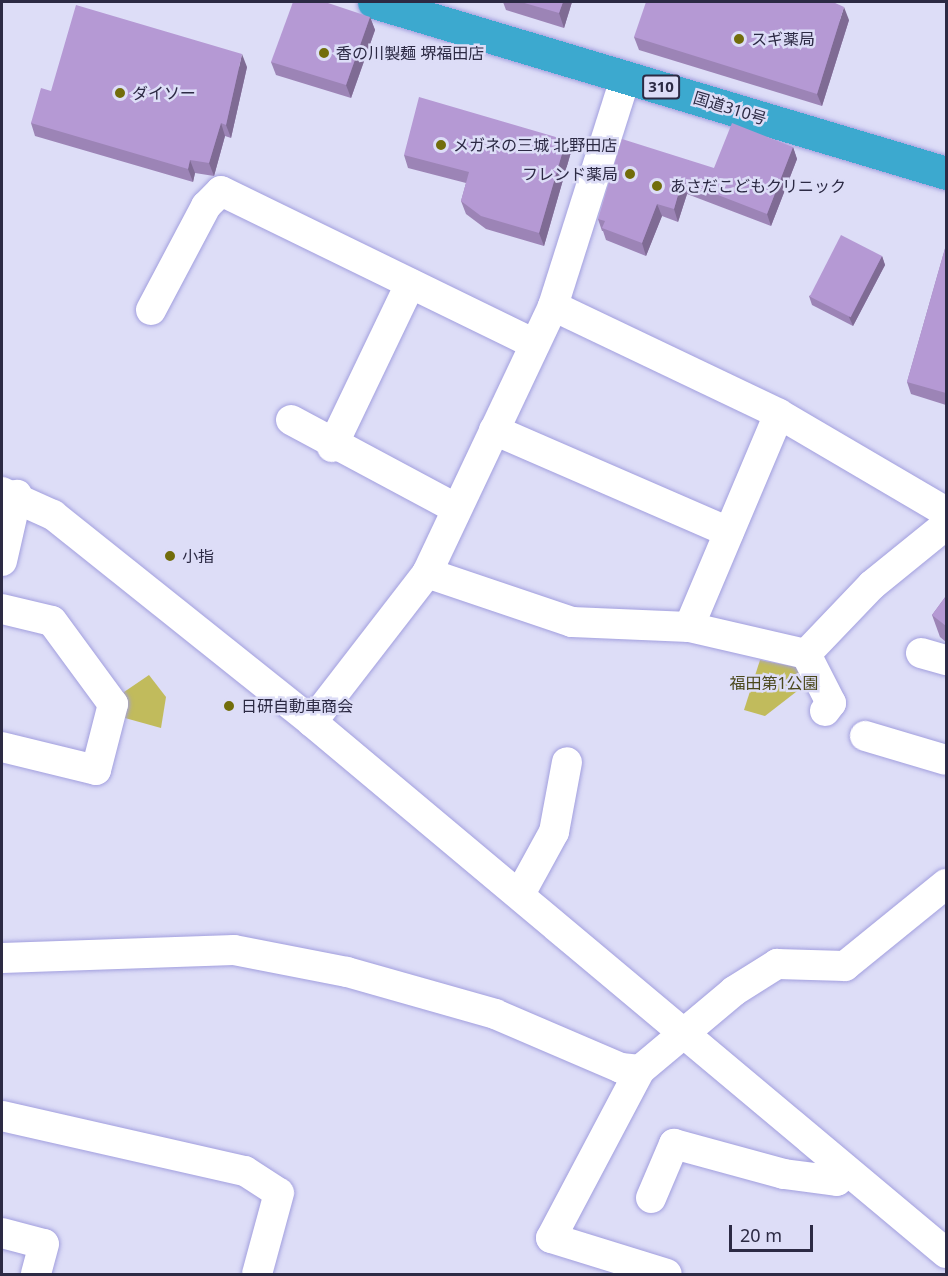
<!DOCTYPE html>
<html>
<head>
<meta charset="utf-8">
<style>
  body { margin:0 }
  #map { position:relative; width:948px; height:1276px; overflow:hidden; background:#ddddf7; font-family:"Noto Sans","Noto Sans JP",sans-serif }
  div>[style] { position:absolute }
  .green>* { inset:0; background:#c1bb5c }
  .roads { filter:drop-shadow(0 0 2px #a29fde) drop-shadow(0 0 2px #a29fde) }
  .minor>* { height:30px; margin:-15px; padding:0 15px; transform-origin:15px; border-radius:15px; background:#fff }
  .highway>* { height:33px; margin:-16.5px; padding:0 16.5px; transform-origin:16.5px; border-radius:16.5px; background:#3ca9cf }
  .wall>* { inset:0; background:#9c84b6 }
  .shaded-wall>* { inset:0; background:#7f6b94 }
  .building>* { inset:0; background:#b599d4; transform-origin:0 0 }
  .dots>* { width:16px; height:16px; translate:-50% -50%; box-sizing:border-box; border:3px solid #ddddf7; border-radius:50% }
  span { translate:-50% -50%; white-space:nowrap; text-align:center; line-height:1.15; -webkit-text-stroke:5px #ddddf7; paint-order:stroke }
  .shield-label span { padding:2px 4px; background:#ddddf7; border:2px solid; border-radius:4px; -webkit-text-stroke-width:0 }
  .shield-label { font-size:15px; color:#2c2a44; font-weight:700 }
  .poi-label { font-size:16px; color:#2c2a44 }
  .left { translate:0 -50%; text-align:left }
  .right { translate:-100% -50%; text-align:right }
  .street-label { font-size:16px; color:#2c2a44 }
  .park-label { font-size:16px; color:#4b481c }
  .frame { position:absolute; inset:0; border:3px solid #2c2a44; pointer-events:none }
  .scale { position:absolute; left:729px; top:1225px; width:84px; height:27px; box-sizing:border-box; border:3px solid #2c2a44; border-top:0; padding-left:8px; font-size:18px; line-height:21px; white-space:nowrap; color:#2c2a44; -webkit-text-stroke:4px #ddddf7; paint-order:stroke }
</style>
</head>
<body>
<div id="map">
  <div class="green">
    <i style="clip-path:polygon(760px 660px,796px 667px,805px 685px,765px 716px,744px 710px)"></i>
    <i style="clip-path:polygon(149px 675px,166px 697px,161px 728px,125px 718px,124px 692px)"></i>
  </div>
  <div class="roads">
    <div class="minor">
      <i style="left:553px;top:306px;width:250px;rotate:25.5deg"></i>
      <i style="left:779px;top:414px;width:194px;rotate:30.4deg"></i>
      <i style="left:151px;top:310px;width:118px;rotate:-62.1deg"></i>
      <i style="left:206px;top:206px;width:21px;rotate:-45deg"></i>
      <i style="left:221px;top:191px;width:349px;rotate:26deg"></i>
      <i style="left:291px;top:420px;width:188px;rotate:28.2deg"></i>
      <i style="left:494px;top:430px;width:256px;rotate:23.5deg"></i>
      <i style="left:332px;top:447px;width:181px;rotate:-64.4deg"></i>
      <i style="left:2px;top:492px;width:56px;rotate:24.3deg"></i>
      <i style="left:53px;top:515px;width:332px;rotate:38.6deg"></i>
      <i style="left:312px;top:722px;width:827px;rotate:39.95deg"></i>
      <i style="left:2px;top:561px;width:68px;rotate:-77.2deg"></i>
      <i style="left:427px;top:573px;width:153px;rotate:18.7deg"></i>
      <i style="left:572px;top:622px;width:117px;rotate:2.4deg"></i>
      <i style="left:689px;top:627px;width:120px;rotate:13deg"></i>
      <i style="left:806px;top:654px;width:95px;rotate:-46.3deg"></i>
      <i style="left:872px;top:585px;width:95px;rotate:-39deg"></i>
      <i style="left:2px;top:609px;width:51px;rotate:13.5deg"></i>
      <i style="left:52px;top:621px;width:103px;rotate:53.7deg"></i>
      <i style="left:113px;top:704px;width:68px;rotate:104.4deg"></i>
      <i style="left:96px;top:770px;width:97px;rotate:-166.3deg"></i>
      <i style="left:689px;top:627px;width:231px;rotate:-67.1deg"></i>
      <i style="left:921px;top:653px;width:26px;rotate:16deg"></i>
      <i style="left:806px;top:654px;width:55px;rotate:63deg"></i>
      <i style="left:831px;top:703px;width:10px;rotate:127deg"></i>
      <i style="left:312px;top:722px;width:188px;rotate:-52.3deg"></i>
      <i style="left:427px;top:573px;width:295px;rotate:-64.7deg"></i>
      <i style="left:553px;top:306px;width:241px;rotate:-72.4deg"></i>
      <i style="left:865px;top:736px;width:84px;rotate:16.5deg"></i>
      <i style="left:520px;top:894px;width:71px;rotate:-61.3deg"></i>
      <i style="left:554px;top:832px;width:71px;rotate:-79.5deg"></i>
      <i style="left:2px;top:958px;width:232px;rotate:-2deg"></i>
      <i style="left:234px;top:950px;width:115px;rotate:11deg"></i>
      <i style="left:347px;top:972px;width:154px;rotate:15.8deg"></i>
      <i style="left:495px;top:1014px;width:137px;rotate:23.2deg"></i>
      <i style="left:621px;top:1068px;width:19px;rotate:6deg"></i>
      <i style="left:640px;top:1070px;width:123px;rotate:-40deg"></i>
      <i style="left:734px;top:991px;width:51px;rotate:-32.1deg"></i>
      <i style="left:777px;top:964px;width:68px;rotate:1.7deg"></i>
      <i style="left:845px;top:966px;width:130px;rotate:-39.1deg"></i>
      <i style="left:640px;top:1070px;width:190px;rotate:117.9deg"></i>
      <i style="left:551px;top:1238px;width:121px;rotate:17.2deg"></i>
      <i style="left:2px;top:1116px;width:249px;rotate:12.8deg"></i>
      <i style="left:245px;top:1171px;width:40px;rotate:32.9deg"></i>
      <i style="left:279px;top:1193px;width:84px;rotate:105.2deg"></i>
      <i style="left:651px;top:1198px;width:59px;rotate:-66.9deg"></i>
      <i style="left:674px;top:1144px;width:114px;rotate:15.3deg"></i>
      <i style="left:784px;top:1174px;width:53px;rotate:7.5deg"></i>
      <i style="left:837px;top:1181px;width:14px;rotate:-45deg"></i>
      <i style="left:2px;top:1233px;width:43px;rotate:14.7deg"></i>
      <i style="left:44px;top:1244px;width:31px;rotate:105deg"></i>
    </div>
    <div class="highway">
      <i style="left:374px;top:2px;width:597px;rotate:16.64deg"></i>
    </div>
  </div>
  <div class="wall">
    <i style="clip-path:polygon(503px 2px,572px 2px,564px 28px,506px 10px)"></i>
    <i style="clip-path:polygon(370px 17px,375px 30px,351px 98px,276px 75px,271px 62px)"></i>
    <i style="clip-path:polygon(849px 20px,822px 106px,639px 50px,634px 37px)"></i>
    <i style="clip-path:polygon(247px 67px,231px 138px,225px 136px,214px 176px,195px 173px,193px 182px,35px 136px,31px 123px,51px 91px)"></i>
    <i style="clip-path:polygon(793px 147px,797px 159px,771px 226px,687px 194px,678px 222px,662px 216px,646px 256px,606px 240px,603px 231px,602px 231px,598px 219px,714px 168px)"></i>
    <i style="clip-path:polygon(571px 152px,544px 246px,486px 229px,466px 214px,461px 201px,466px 183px,408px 168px,404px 155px)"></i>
    <i style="clip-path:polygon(946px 245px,946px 405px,911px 394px,907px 382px)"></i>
    <i style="clip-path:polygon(882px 256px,885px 265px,853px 326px,812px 305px,809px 296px)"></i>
    <i style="clip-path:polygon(946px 596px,946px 642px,940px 637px,932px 615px)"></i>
  </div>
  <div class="shaded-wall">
    <i style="clip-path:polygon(563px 2px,572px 2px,564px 28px,559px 13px)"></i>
    <i style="clip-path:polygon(844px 7px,849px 20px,822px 106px,817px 94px)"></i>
    <i style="clip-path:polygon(370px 17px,375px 30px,351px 98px,346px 85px)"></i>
    <i style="clip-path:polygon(242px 54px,247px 67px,231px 138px,226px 125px)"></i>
    <i style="clip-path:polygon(221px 123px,225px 136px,214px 176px,209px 163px)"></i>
    <i style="clip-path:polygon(566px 140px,571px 152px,544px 246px,539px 233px)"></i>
    <i style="clip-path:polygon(793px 147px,797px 159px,771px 226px,767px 214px)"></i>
    <i style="clip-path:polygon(190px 160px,195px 173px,193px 182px,188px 169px)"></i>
    <i style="clip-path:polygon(682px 181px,687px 194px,678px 222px,674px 209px)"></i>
    <i style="clip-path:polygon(657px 204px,662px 216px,646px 256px,642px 243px)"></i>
    <i style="clip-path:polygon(882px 256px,885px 265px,853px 326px,849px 317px)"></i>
  </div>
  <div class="building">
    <i style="clip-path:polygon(293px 2px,325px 2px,370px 17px,346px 85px,271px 62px)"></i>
    <i style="clip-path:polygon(521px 2px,563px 2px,559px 13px)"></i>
    <i style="clip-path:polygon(646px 2px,833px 2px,844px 7px,817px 94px,634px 37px)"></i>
    <i style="clip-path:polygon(76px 5px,242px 54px,226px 125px,221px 123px,209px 163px,190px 160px,188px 169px,31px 123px,41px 88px,51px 91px)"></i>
    <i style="clip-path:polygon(419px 97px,566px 140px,539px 233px,481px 216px,461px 201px,469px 172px,404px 155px)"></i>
    <i style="clip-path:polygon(732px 123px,793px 147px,767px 214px,682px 181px,674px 209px,657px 204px,642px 243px,602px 228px,605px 221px,598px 219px,622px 139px,714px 168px)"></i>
    <i style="left:841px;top:235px;width:46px;height:69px;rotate:27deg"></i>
    <i style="clip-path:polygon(946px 245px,946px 393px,907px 382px)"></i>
    <i style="clip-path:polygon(946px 596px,946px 626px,932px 615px)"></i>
  </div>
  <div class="dots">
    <i style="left:739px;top:39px;background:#726d0b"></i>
    <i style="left:324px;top:53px;background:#726d0b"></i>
    <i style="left:120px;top:93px;background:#726d0b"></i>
    <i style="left:441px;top:145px;background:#726d0b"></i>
    <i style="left:630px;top:174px;background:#726d0b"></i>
    <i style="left:657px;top:186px;background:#726d0b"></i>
    <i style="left:170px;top:556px;background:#726d0b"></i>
    <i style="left:229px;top:706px;background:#726d0b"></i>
  </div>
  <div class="shield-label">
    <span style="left:661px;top:87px">310</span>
  </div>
  <div class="poi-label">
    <span class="left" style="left:751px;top:39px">スギ薬局</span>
    <span class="left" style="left:336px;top:53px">香の川製麺 堺福田店</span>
    <span class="left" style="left:132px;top:93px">ダイソー</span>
    <span class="left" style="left:453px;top:145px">メガネの三城 北野田店</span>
    <span class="right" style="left:618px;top:174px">フレンド薬局</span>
    <span class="left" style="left:670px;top:186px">あさだこどもクリニック</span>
    <span class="left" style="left:182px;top:556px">小指</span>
    <span class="left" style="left:241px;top:706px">日研自動車商会</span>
  </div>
  <div class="street-label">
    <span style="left:730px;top:108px;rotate:17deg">国道310号</span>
  </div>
  <div class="park-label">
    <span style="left:774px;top:683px">福田第1公園</span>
  </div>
  <div class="frame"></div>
  <div class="scale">20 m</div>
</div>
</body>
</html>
